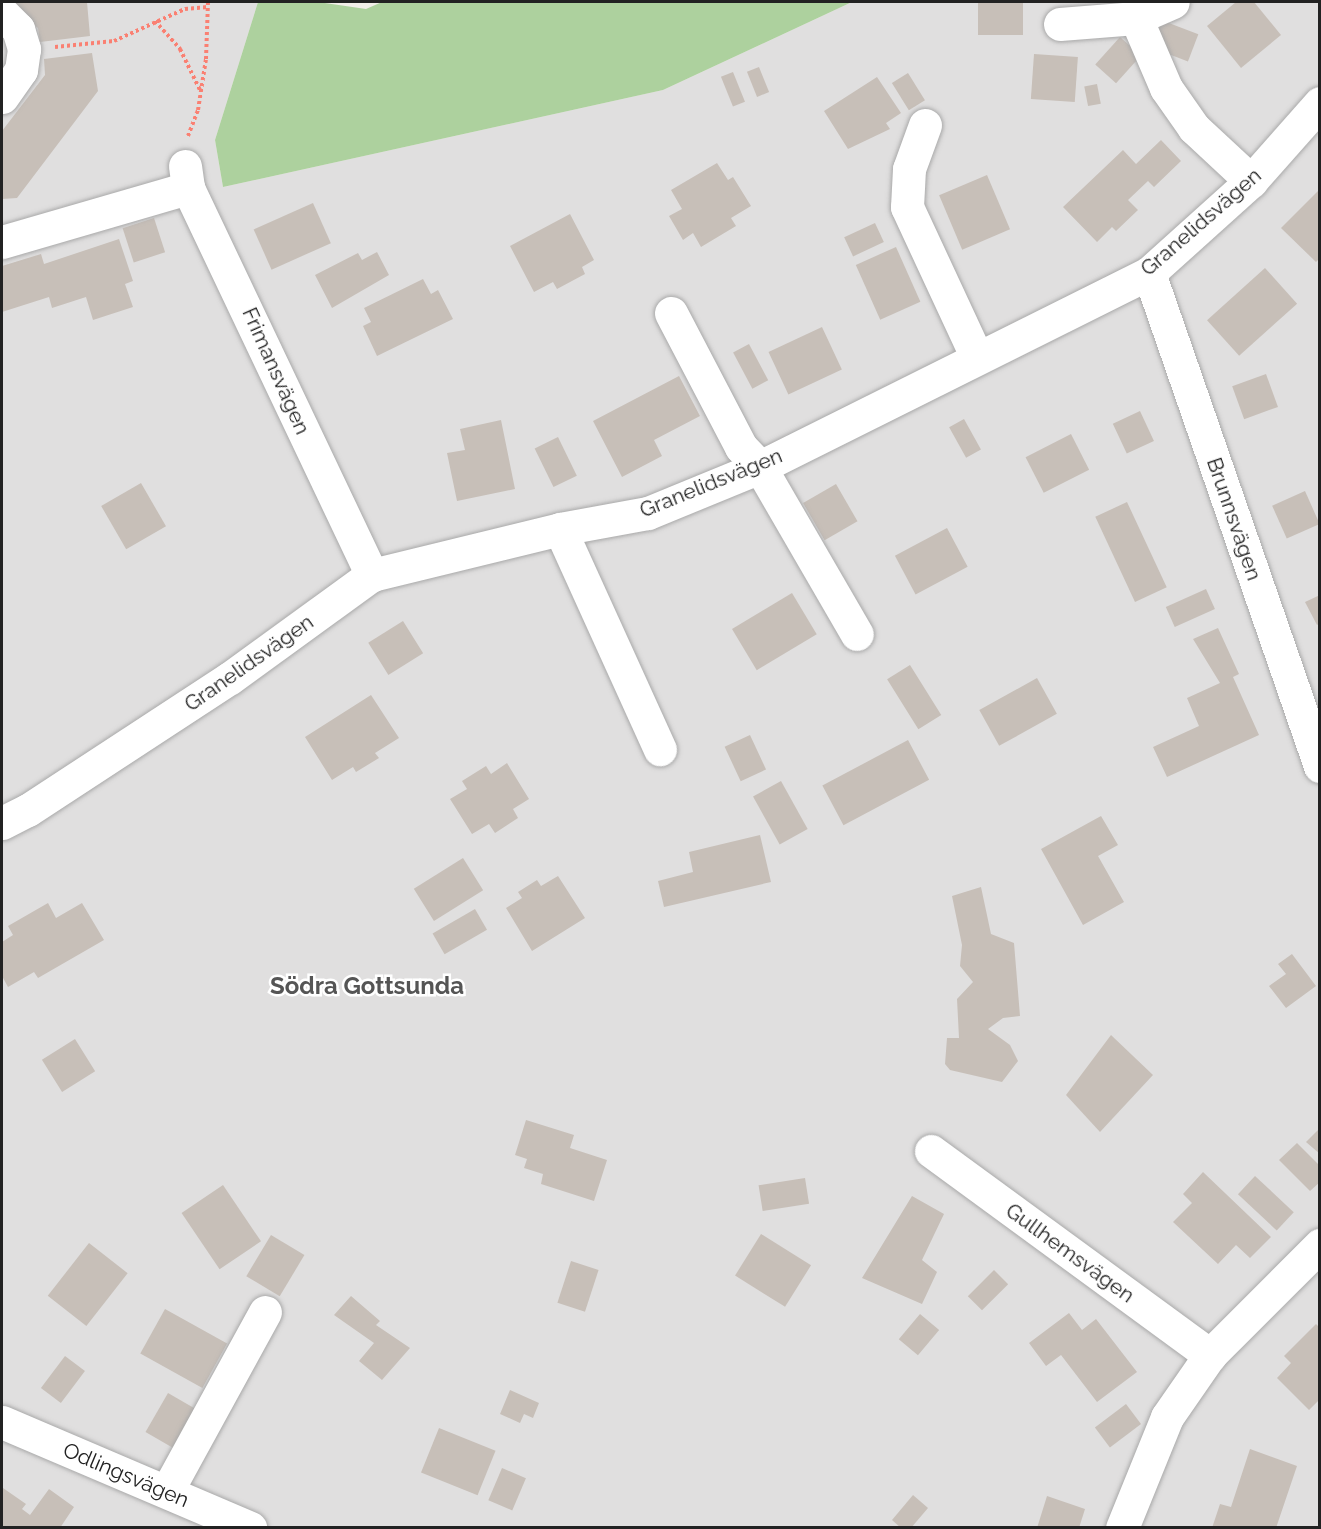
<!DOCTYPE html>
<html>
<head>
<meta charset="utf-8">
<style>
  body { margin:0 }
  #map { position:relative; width:1321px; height:1529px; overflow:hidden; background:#f2efe9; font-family:Raleway,sans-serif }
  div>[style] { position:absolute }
  .residential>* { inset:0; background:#e0dfdf }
  .forest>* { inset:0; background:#add19e }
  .building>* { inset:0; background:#c7bfb8; transform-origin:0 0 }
  .path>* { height:4px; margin-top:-2px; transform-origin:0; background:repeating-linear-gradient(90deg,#fa8072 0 3px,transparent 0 6px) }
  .roads { filter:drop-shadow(0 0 2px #a9a9a9) drop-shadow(0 0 2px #a9a9a9) }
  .minor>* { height:33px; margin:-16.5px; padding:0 16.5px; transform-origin:16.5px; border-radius:16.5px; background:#fff }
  span { translate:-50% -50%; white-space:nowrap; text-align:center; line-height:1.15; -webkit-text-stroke:5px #fff; paint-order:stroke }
  .street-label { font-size:21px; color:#222 }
  .quarter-label { font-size:24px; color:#555; font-weight:700 }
  .frame { position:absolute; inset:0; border:3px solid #222; pointer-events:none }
</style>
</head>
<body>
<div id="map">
  <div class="residential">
    <i style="clip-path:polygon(2px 2px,258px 2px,215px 140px,223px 187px,663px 90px,852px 2px,1319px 2px,1319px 1527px,2px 1528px)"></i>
  </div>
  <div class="forest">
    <i style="clip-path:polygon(258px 2px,318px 2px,366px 9px,382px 2px,852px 2px,663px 90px,223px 187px,215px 140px)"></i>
  </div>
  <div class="building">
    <i style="clip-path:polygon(4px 2px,87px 2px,90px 36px,40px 42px,38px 28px)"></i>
    <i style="left:978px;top:2px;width:45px;height:33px"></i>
    <i style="clip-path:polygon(1236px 2px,1254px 2px,1281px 35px,1241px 68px,1207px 26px)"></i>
    <i style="left:1161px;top:20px;width:40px;height:29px;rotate:21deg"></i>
    <i style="left:1120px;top:37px;width:28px;height:37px;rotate:42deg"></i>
    <i style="clip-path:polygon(92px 53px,98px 91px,17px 198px,2px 199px,2px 131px,45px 75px,44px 59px)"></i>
    <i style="left:1034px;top:54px;width:44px;height:45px;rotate:4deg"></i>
    <i style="left:759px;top:67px;width:27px;height:13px;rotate:68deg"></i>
    <i style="left:733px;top:72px;width:32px;height:13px;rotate:68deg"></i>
    <i style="left:908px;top:73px;width:32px;height:19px;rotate:58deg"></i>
    <i style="clip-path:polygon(877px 77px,901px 113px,886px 123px,890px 129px,848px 149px,824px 111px)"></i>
    <i style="left:1097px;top:84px;width:20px;height:13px;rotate:79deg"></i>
    <i style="clip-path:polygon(1161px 140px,1181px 161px,1154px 187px,1148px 181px,1128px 200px,1138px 210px,1116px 231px,1112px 227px,1097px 242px,1063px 207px,1123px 150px,1136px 164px)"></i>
    <i style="clip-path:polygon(717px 163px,728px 180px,733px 177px,751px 206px,731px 218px,736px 226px,701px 247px,693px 233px,683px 240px,669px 216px,682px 209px,671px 190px)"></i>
    <i style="left:987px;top:175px;width:59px;height:52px;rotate:67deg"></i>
    <i style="clip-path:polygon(1320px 189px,1320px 258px,1316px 262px,1281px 228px)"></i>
    <i style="left:313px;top:203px;width:44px;height:65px;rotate:66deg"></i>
    <i style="clip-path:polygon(570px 214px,594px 260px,582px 267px,585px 274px,557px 289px,553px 282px,534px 292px,510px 246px)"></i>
    <i style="left:154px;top:218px;width:36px;height:33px;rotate:72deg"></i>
    <i style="left:875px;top:223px;width:21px;height:34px;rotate:65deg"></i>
    <i style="clip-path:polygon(119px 239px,133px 281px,125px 284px,133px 307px,93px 320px,86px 297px,52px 308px,49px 297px,2px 312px,2px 266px,41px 254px,44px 264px)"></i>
    <i style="left:896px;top:247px;width:60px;height:44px;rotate:66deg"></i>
    <i style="clip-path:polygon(377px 252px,389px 275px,332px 308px,315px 275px,358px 253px,362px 260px)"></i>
    <i style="left:1265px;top:268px;width:48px;height:78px;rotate:48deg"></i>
    <i style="clip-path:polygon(423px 279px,431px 294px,438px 290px,453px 319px,377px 356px,363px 326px,371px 322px,364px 308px)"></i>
    <i style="left:822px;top:327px;width:47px;height:59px;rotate:65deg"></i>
    <i style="left:749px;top:344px;width:41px;height:18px;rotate:62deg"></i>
    <i style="left:1266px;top:374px;width:35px;height:36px;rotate:70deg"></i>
    <i style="clip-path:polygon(679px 376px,700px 416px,654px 440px,662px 456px,622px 477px,593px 421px)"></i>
    <i style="left:1140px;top:411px;width:33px;height:30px;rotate:65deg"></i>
    <i style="left:964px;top:419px;width:35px;height:17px;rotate:61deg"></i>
    <i style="clip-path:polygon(501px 420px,515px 489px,457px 501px,447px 453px,465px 450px,460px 429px)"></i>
    <i style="left:1071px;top:434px;width:40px;height:51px;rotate:63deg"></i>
    <i style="left:558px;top:437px;width:43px;height:26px;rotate:64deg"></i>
    <i style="left:141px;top:483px;width:50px;height:46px;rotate:60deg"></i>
    <i style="left:836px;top:484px;width:43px;height:38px;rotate:60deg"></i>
    <i style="left:1305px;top:491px;width:36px;height:36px;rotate:66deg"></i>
    <i style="left:1127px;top:502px;width:94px;height:35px;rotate:65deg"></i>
    <i style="left:947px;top:528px;width:44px;height:59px;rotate:62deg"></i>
    <i style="left:1206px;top:589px;width:22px;height:44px;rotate:66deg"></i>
    <i style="left:792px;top:593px;width:48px;height:70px;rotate:59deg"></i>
    <i style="clip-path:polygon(1320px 595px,1320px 623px,1317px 625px,1305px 602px)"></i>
    <i style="left:403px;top:621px;width:38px;height:41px;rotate:58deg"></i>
    <i style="clip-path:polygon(1218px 628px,1239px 674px,1233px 677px,1259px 735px,1167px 777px,1153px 747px,1199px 726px,1187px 698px,1220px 683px,1193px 639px)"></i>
    <i style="left:910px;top:665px;width:59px;height:27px;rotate:58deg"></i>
    <i style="left:1037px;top:678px;width:41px;height:66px;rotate:61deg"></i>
    <i style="clip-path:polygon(371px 695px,399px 738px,375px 753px,379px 758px,356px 772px,353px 767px,332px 780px,305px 737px)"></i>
    <i style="left:750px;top:735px;width:38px;height:28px;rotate:65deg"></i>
    <i style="left:908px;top:740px;width:45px;height:97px;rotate:62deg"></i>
    <i style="clip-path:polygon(507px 763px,529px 799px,513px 809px,518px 818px,495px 833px,489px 824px,472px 834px,450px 799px,467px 789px,462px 781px,486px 766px,491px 774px)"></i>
    <i style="left:781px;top:781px;width:55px;height:32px;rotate:61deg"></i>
    <i style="clip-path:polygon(1101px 816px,1118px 845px,1098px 856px,1124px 902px,1083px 925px,1041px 849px)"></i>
    <i style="clip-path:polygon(760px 835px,771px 882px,664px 907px,658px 881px,693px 872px,689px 852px)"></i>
    <i style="left:463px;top:858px;width:38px;height:58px;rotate:58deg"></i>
    <i style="clip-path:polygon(558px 876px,585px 918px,532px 951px,506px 908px,522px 898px,518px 892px,537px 880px,541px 886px)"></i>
    <i style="clip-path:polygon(981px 887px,991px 934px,1014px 943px,1020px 1016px,1003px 1018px,988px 1029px,1010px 1045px,1018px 1061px,1002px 1082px,950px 1070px,945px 1064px,947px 1038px,959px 1038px,957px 999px,973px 982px,960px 966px,962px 945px,952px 896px)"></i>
    <i style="clip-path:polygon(48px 903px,56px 918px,82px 903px,104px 940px,38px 978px,34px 972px,8px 987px,2px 976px,2px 942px,13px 935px,8px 926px)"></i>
    <i style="left:475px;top:909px;width:24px;height:49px;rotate:60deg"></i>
    <i style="clip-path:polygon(1292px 954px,1316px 986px,1286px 1008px,1269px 986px,1286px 974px,1278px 964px)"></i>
    <i style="clip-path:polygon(1111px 1035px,1153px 1075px,1100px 1132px,1066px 1095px)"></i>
    <i style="left:75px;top:1039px;width:38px;height:39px;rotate:58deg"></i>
    <i style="clip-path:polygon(526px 1120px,574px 1135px,570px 1148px,607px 1160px,594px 1201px,541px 1184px,543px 1174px,524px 1168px,527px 1159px,515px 1155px)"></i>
    <i style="clip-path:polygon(1320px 1128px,1320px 1154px,1306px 1142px)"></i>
    <i style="clip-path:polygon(1297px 1143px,1320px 1166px,1320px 1182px,1310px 1191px,1279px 1160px)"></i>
    <i style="clip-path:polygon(1203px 1172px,1271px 1237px,1250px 1258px,1236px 1245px,1218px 1264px,1173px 1222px,1192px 1203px,1183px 1194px)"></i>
    <i style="left:1255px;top:1176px;width:53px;height:25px;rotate:43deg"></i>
    <i style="left:805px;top:1178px;width:26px;height:47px;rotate:81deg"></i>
    <i style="left:223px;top:1185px;width:68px;height:50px;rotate:56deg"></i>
    <i style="clip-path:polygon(912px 1196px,944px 1214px,922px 1260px,937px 1272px,922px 1304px,862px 1278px)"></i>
    <i style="left:761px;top:1234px;width:59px;height:49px;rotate:32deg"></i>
    <i style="left:271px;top:1235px;width:39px;height:48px;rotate:31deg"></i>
    <i style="left:89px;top:1243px;width:49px;height:67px;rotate:38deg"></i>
    <i style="left:571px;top:1261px;width:29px;height:44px;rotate:18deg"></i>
    <i style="left:994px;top:1270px;width:20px;height:37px;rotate:45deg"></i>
    <i style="clip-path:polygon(351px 1296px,380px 1321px,376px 1325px,410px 1348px,382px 1380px,359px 1361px,374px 1343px,334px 1315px)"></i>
    <i style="left:165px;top:1309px;width:71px;height:51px;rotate:29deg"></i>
    <i style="clip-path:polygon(1069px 1313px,1082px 1330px,1096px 1319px,1137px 1372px,1097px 1402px,1061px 1355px,1046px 1366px,1029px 1343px)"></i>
    <i style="left:920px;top:1314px;width:25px;height:33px;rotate:40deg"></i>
    <i style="clip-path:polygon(1316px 1324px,1320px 1328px,1320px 1399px,1309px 1410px,1277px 1378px,1291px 1363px,1284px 1356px)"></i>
    <i style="left:65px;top:1356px;width:25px;height:40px;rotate:37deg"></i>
    <i style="clip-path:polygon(510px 1390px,539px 1403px,533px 1418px,524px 1414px,520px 1423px,500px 1414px)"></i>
    <i style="left:168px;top:1393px;width:34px;height:45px;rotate:30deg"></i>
    <i style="left:1126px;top:1404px;width:25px;height:39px;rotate:53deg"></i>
    <i style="left:439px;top:1428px;width:61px;height:48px;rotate:22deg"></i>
    <i style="clip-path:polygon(1250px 1449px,1297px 1466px,1276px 1528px,1212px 1528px,1220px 1504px,1231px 1507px)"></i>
    <i style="left:502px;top:1468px;width:26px;height:35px;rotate:23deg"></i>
    <i style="clip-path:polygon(3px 1488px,26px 1504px,22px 1509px,30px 1515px,49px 1489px,74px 1507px,60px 1528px,2px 1528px)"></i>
    <i style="clip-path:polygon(913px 1495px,928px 1508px,911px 1528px,901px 1528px,892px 1520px)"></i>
    <i style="clip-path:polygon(1047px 1496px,1085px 1509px,1079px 1528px,1037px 1528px)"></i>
  </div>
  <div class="path">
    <i style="left:155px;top:21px;width:38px;rotate:48deg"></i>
    <i style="left:180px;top:49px;width:46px;rotate:64deg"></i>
    <i style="left:55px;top:47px;width:59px;rotate:-5.8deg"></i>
    <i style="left:114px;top:41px;width:78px;rotate:-24.3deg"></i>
    <i style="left:185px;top:9px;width:23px;rotate:-5deg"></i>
    <i style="left:188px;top:136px;width:28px;rotate:-69deg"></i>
    <i style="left:198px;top:110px;width:52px;rotate:-81.1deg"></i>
    <i style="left:206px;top:59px;width:57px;rotate:-88deg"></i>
  </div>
  <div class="roads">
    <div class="minor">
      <i style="left:2px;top:13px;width:23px;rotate:45deg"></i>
      <i style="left:18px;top:29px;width:21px;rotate:73deg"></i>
      <i style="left:24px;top:49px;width:21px;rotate:98deg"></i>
      <i style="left:21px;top:70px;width:33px;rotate:125deg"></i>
      <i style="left:1136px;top:18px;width:40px;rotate:-23.4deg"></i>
      <i style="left:1060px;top:24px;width:76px;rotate:-4.5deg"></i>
      <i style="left:1136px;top:18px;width:76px;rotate:66.8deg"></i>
      <i style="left:1166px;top:88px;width:49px;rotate:55deg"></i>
      <i style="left:1194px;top:128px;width:78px;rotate:42.9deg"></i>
      <i style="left:925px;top:125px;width:47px;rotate:110deg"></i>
      <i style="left:909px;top:169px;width:38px;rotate:93deg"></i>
      <i style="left:907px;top:207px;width:166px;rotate:65.1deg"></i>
      <i style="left:185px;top:166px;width:22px;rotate:82deg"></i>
      <i style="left:188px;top:188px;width:429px;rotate:64.6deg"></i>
      <i style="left:2px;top:242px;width:194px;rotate:-16.2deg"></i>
      <i style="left:1149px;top:273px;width:522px;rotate:70.87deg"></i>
      <i style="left:671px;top:313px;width:151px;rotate:62.4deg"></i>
      <i style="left:741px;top:447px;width:28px;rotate:46deg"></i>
      <i style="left:760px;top:467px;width:193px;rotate:59.9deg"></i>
      <i style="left:560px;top:529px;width:242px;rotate:65.6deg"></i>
      <i style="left:2px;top:823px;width:29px;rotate:-27deg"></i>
      <i style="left:28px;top:810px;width:241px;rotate:-33.2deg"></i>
      <i style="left:230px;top:678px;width:175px;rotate:-36deg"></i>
      <i style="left:372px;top:575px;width:194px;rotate:-13.7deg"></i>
      <i style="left:560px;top:529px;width:89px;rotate:-10.3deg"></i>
      <i style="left:648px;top:513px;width:121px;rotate:-22.3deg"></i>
      <i style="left:760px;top:467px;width:435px;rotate:-26.5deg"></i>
      <i style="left:1149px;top:273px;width:137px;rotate:-42deg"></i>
      <i style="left:1251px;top:181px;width:104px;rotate:-48.5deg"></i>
      <i style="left:931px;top:1151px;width:346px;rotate:36.2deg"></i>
      <i style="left:2px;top:1422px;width:270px;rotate:23.1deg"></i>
      <i style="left:167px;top:1491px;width:204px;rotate:-61.3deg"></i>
      <i style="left:1122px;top:1528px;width:120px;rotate:-67.9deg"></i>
      <i style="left:1167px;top:1417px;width:75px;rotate:-55.3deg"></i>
      <i style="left:1210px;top:1355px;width:156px;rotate:-45deg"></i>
    </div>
  </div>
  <div class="street-label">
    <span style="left:1201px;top:222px;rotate:-41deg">Granelidsvägen</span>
    <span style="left:276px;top:371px;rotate:66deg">Frimansvägen</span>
    <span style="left:711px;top:483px;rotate:-22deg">Granelidsvägen</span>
    <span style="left:1234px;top:519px;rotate:71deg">Brunnsvägen</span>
    <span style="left:249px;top:663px;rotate:-35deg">Granelidsvägen</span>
    <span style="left:1070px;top:1253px;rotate:36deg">Gullhemsvägen</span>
    <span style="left:126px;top:1475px;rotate:23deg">Odlingsvägen</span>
  </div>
  <div class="quarter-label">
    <span style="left:367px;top:986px">Södra Gottsunda</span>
  </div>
  <div class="frame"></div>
</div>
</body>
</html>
